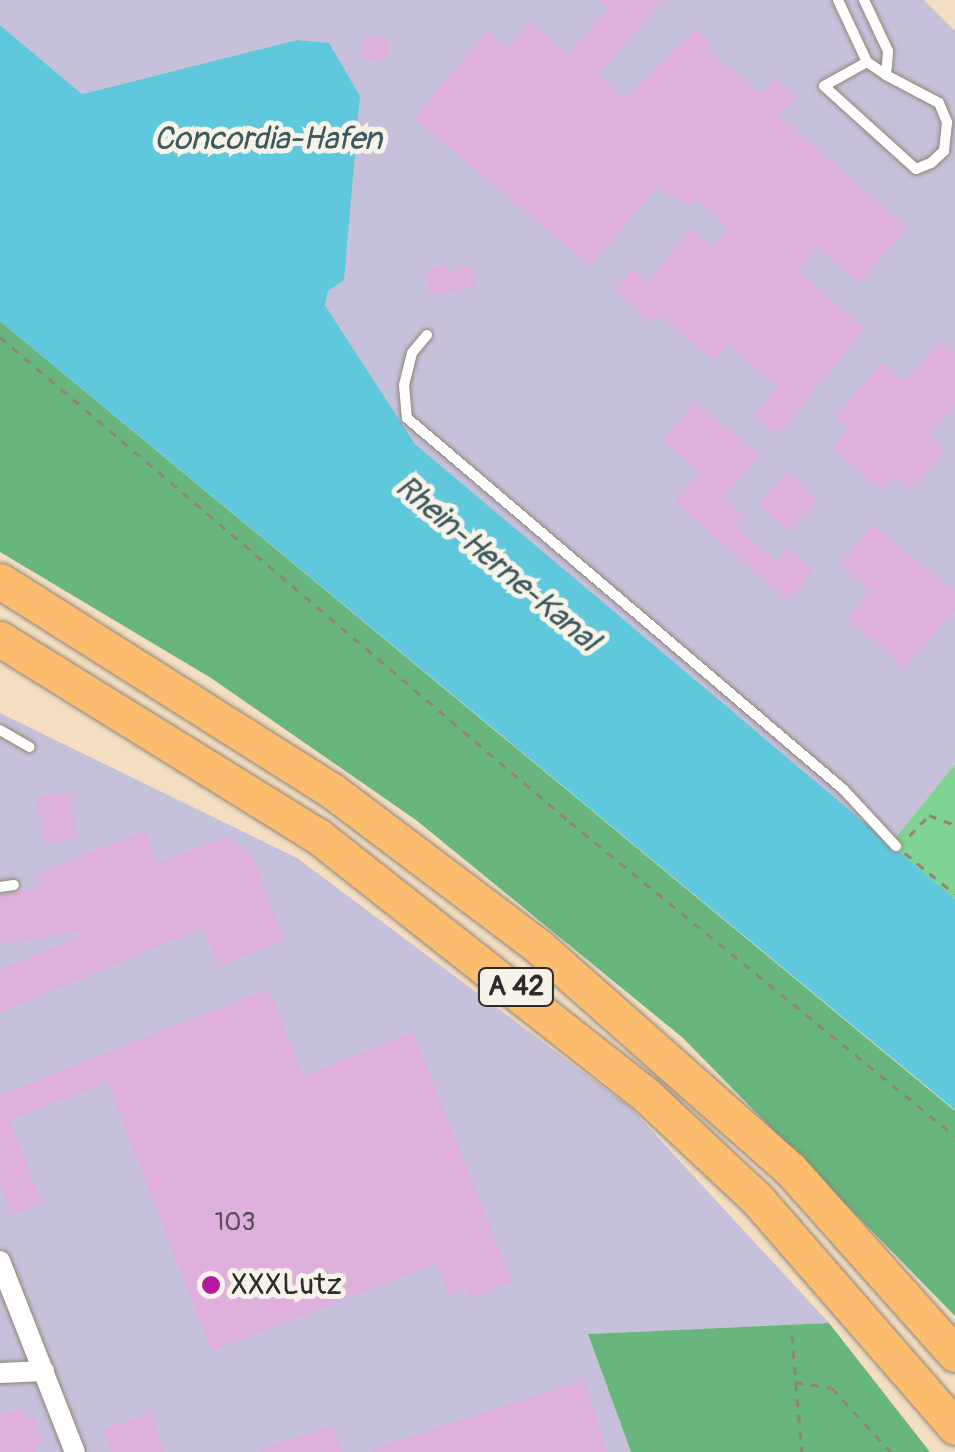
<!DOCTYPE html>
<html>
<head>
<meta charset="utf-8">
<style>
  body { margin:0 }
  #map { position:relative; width:955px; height:1452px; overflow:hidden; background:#f3dec1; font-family:Pangolin,sans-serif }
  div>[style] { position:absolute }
  .industrial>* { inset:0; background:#c6c0da }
  .green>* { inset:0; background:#81d394 }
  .forest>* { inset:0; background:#68b57e }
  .water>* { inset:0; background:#60c8dd }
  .building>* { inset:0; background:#deb0db; transform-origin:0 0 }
  .path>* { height:2.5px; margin-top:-1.25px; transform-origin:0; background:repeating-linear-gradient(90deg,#8f8476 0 8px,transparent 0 16px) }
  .roads { filter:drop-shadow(0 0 2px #8f8476) drop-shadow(0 0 2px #8f8476) }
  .service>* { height:10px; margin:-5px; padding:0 5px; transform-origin:5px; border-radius:5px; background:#fff }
  .minor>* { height:20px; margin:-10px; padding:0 10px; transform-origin:10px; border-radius:10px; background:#fff }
  .motorway>* { height:35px; margin:-17.5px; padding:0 17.5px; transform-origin:17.5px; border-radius:17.5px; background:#fcbd6f }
  .dots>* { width:28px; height:28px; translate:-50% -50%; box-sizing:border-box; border:5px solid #f7f3e8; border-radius:50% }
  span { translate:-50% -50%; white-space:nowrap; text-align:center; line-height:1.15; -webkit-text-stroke:10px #f7f3e8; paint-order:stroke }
  .number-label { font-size:25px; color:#584c57 }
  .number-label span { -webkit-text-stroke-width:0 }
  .shield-label span { padding:2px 8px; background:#f7f3e8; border:2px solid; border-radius:8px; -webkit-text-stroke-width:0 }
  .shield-label { font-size:28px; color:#2b2b2b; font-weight:700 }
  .poi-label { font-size:30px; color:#2b2b2b }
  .left { translate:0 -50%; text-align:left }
  .water-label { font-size:32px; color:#3b5a60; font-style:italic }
</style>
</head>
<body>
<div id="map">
  <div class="industrial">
    <i style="clip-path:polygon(0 0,924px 0,955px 31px,955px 764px,889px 846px,415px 444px,325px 305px,329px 43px,297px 40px,82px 94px,0 25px)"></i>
    <i style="clip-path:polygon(0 713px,297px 858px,631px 1108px,829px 1323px,588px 1334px,631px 1452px,0 1452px)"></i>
  </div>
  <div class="green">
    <i style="clip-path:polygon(955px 764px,955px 899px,889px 846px)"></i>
  </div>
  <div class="forest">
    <i style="clip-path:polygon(0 321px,955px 1111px,955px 1316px,683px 1038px,416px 820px,211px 678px,0 552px)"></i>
    <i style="clip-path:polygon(829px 1323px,930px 1452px,631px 1452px,588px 1334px)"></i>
  </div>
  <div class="water">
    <i style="clip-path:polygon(0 25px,82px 94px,297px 40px,329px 43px,360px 96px,344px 280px,328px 291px,325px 305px,415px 444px,955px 899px,955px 1110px,0 321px)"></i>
  </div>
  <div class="building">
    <i style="clip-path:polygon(598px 0,663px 0,598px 75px,625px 99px,695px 29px,711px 42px,706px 48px,762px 94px,775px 78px,796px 96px,779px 116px,907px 227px,859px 283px,817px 247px,797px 271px,865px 328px,778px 435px,754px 415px,778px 387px,728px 344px,714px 361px,659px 316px,652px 323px,614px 289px,632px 269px,648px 282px,691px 229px,712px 247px,729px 228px,696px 198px,690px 206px,656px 188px,590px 266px,414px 118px,487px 31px,507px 48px,530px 22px,567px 55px,608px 9px)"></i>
    <i style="left:364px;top:36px;width:26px;height:22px;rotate:11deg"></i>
    <i style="clip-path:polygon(446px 265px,448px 273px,471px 266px,477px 286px,431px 296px,424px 272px)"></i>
    <i style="clip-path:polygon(942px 341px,955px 353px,955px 405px,929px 435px,946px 450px,910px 491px,894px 476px,882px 491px,832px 448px,849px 429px,835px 418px,882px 362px,905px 381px)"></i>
    <i style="clip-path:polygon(694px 403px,760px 455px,724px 497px,745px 516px,735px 526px,776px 562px,787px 548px,813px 570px,788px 600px,674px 502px,700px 472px,663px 441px)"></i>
    <i style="left:787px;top:472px;width:42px;height:43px;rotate:42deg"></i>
    <i style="clip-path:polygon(872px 525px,955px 591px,955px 610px,905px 668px,848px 619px,872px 591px,839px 564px)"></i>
    <i style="left:70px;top:792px;width:46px;height:34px;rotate:81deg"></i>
    <i style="clip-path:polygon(145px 831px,158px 863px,226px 837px,251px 854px,285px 940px,219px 966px,204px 927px,0 1012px,0 969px,82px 936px,81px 931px,0 944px,0 896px,43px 886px,38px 873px)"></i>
    <i style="clip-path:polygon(269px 989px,303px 1076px,413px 1032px,512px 1282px,471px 1298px,467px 1288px,449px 1295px,437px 1263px,212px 1351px,107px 1082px,10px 1120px,42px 1203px,12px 1215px,0 1185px,0 1095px)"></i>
    <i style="clip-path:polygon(585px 1380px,607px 1452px,373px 1452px,373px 1449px)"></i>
    <i style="clip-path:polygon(23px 1408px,26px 1418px,34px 1416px,43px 1443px,35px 1446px,37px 1452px,0 1452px,0 1415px)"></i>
    <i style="clip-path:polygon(152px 1413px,164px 1452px,111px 1452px,103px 1429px)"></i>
    <i style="clip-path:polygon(333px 1426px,342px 1452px,261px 1452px,261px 1449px)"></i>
  </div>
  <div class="path">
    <i style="left:0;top:337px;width:748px;rotate:40.39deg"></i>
    <i style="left:570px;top:822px;width:497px;rotate:39.2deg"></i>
    <i style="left:909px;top:836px;width:29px;rotate:-46deg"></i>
    <i style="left:929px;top:815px;width:28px;rotate:21deg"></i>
    <i style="left:905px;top:853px;width:65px;rotate:39.4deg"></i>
    <i style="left:792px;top:1335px;width:117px;rotate:85.1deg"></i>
    <i style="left:795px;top:1382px;width:37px;rotate:9deg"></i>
    <i style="left:832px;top:1388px;width:87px;rotate:47.3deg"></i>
  </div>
  <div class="roads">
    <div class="service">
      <i style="left:838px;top:0;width:68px;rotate:64.9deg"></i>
      <i style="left:867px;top:62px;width:23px;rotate:34deg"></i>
      <i style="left:886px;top:75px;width:24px;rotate:-85deg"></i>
      <i style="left:888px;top:51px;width:56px;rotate:-115.2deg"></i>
      <i style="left:867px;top:62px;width:49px;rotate:150.8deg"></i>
      <i style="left:824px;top:86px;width:124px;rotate:42.1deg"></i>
      <i style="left:916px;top:169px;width:16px;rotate:-22deg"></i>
      <i style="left:931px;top:163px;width:18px;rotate:-43deg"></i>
      <i style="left:944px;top:151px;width:29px;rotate:-84deg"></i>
      <i style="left:947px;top:122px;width:21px;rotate:-113deg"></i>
      <i style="left:939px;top:103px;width:60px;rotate:-152.2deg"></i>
      <i style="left:427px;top:335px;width:23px;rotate:130deg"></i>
      <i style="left:412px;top:353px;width:33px;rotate:104deg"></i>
      <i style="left:404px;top:385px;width:33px;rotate:85deg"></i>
      <i style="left:407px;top:418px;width:572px;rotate:40.4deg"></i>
      <i style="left:843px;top:789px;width:78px;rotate:47.1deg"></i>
      <i style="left:0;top:730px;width:34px;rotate:30deg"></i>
      <i style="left:0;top:887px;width:14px;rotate:-8deg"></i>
    </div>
    <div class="minor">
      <i style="left:0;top:1261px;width:205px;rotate:68.6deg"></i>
      <i style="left:0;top:1373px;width:44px;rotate:-2.6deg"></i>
    </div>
    <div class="motorway">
      <i style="left:0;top:581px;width:391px;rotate:32.3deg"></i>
      <i style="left:331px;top:790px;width:261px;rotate:37deg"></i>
      <i style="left:539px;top:947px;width:335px;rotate:41.5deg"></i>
      <i style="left:790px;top:1169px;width:248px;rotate:48.3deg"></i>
      <i style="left:0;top:639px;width:374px;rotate:31.8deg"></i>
      <i style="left:318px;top:836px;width:415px;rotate:38.3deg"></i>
      <i style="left:644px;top:1093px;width:155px;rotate:43.2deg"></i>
      <i style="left:757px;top:1199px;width:302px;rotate:49deg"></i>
    </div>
  </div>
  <div class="dots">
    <i style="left:211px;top:1285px;background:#b5179e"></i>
  </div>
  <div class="number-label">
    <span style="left:235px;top:1223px">103</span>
  </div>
  <div class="shield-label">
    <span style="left:516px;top:987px">A 42</span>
  </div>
  <div class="poi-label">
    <span class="left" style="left:231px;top:1285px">XXXLutz</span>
  </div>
  <div class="water-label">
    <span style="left:268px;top:139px">Concordia-Hafen</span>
    <span style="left:497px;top:564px;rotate:40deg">Rhein-Herne-Kanal</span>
  </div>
</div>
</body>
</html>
